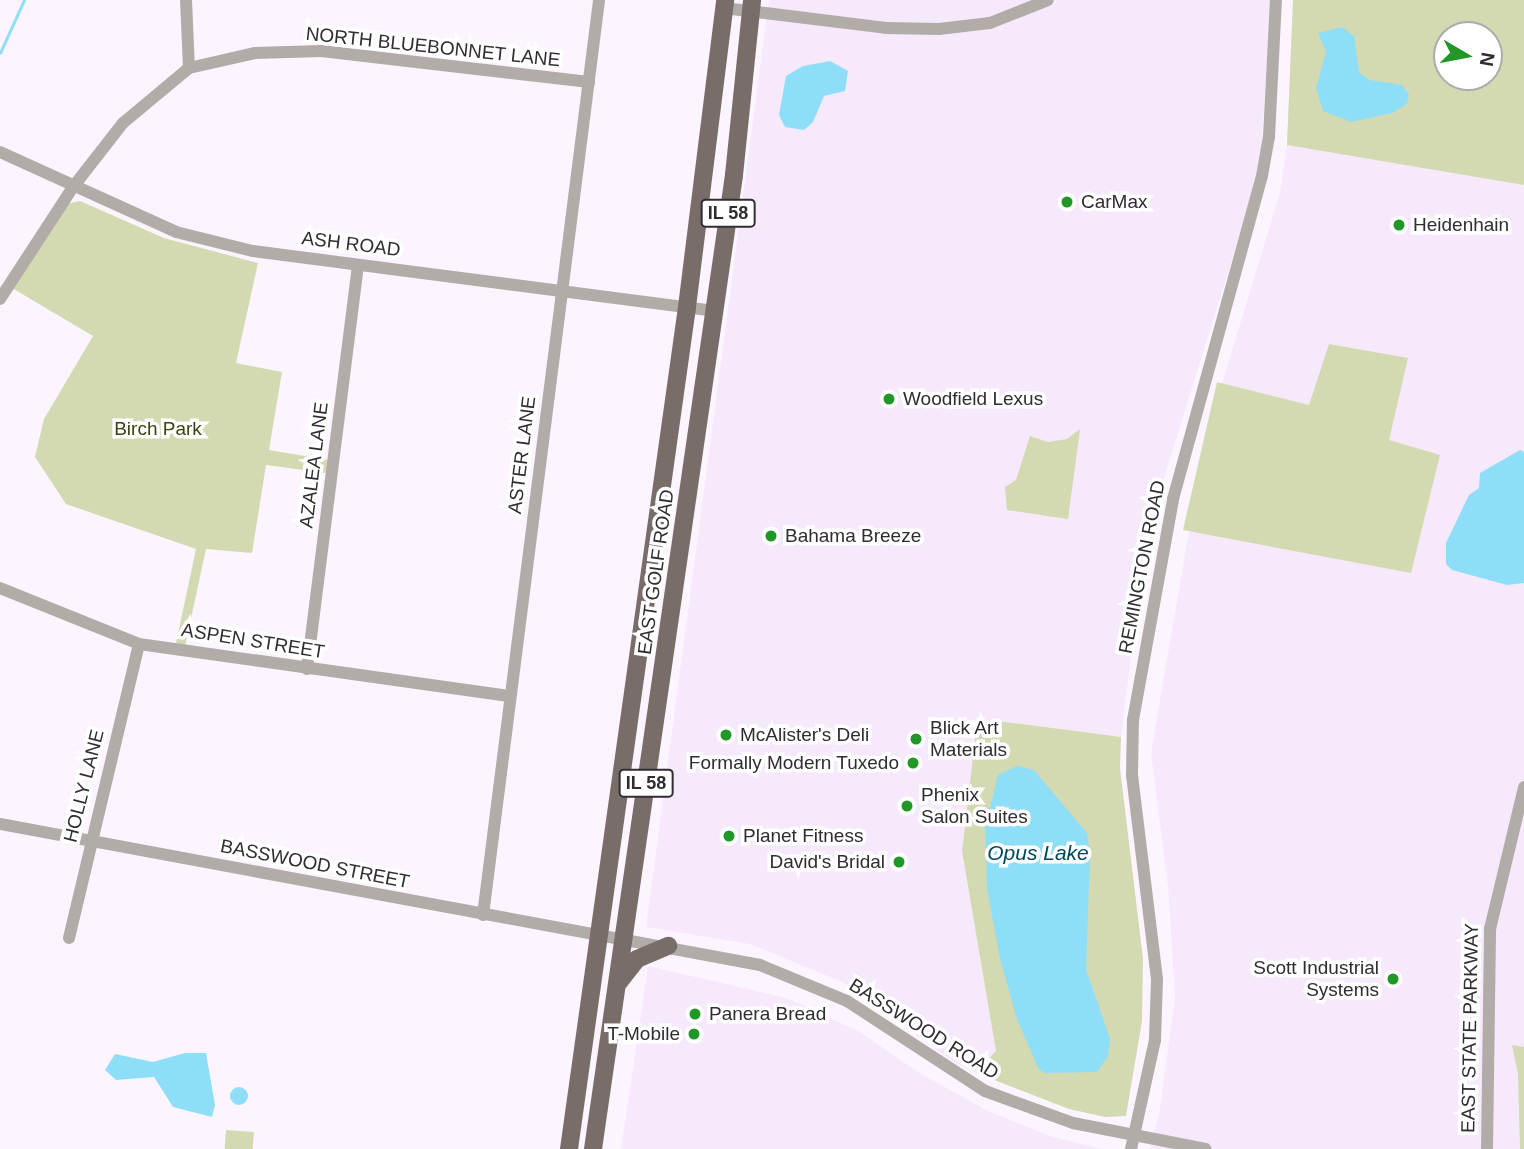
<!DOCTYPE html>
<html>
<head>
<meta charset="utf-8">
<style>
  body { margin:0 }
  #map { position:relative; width:1524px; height:1149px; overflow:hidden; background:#fcf5ff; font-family:Helvetica,sans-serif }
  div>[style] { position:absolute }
  .built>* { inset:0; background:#f6e9fc }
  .green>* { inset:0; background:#d3d9b1; transform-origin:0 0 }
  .water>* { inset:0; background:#8fdef8 }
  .round { border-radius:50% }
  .stream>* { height:2.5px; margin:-1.25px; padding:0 1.25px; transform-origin:1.25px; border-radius:1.25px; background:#8fdef8 }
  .minor>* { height:12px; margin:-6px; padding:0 6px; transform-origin:6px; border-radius:6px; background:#b2aca9 }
  .primary>* { height:18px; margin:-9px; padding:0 9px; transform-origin:9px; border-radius:9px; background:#786d69 }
  .dots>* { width:19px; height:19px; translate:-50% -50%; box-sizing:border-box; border:4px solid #fff; border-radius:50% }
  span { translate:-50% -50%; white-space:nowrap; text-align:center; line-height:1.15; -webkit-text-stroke:7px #fff; paint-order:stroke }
  .shield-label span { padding:2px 5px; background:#fff; border:2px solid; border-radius:5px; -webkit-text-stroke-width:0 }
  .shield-label { font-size:18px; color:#302c31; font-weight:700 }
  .street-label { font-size:19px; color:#302c31 }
  .poi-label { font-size:19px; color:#302c31 }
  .left { translate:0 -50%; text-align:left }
  .right { translate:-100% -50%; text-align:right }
  .park-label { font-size:19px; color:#3d4211 }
  .water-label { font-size:21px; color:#00485a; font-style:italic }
  .north { position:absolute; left:1433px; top:21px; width:70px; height:70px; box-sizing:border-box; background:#fff; border:2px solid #acabad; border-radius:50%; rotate:100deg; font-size:19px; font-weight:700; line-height:28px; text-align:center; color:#302c31 }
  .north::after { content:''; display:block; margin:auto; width:24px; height:32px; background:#209727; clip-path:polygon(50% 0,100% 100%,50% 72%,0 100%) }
</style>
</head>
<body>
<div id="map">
  <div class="built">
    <i style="clip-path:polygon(769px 0,1271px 0,1261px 151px,1248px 208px,1146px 536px,1121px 737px,990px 720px,977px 723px,962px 851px,996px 1051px,980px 1075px,954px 1062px,842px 982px,750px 944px,646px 927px)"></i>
    <i style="clip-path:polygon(evenodd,1293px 0,1524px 0,1524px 1149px,1150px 1149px,1159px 1114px,1175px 998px,1168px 887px,1151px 753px,1187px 543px,1223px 380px,1280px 193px,1287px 145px,1293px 0,1447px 35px,1489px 35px,1489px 77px,1447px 77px,1447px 35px)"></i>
    <i style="clip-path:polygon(648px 966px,787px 998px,860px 1032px,918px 1072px,988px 1111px,1050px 1136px,1102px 1149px,621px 1149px)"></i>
  </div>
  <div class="green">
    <i style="clip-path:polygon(evenodd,1293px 0,1524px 0,1524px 185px,1287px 145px,1293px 0,1447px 35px,1489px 35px,1489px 77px,1447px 77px,1447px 35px)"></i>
    <i style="clip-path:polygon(80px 201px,164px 238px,258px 263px,236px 363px,282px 372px,269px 450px,329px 460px,326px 473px,266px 465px,252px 553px,206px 549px,185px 646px,176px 643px,196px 549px,66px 504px,35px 457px,44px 419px,93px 336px,12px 288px,66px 204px)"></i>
    <i style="clip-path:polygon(1329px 344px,1408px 358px,1389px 440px,1440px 455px,1411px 573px,1183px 530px,1217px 382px,1309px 405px)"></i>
    <i style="clip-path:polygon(1080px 429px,1068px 519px,1007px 510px,1005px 487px,1016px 480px,1030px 436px,1048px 442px,1067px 439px)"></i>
    <i style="clip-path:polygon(990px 720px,1121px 737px,1120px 768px,1143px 959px,1142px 1021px,1126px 1116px,1105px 1117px,1069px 1109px,984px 1076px,983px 1065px,996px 1051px,962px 851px,977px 723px)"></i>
    <i style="clip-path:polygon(1512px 1045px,1524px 1047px,1524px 1149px,1520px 1149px,1518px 1074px)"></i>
    <i style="left:226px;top:1130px;width:28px;height:19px;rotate:4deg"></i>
  </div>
  <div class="water">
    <i style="clip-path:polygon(1342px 27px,1354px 36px,1359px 72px,1370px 80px,1402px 85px,1409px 95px,1407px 104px,1392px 113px,1351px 122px,1323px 111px,1316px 88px,1326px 52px,1318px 33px)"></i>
    <i style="clip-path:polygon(830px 61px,848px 71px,845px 91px,824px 96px,813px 122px,804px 130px,785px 127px,779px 115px,786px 76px,803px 66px)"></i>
    <i style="clip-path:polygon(1520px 450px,1524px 452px,1524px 583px,1507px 585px,1452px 570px,1446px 564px,1446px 543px,1469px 495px,1479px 488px,1480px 473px)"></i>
    <i style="clip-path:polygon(1017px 766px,1034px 770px,1087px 833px,1090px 855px,1086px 969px,1110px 1039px,1108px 1056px,1097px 1072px,1046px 1073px,1039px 1070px,1017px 1019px,1000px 959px,987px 888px,985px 828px,998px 775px)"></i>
    <i style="clip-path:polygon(185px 1053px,206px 1053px,215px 1105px,212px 1117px,173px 1107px,154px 1077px,116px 1080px,105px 1070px,115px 1054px,153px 1062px)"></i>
    <i class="round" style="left:230px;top:1087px;width:18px;height:18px"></i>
  </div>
  <div class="stream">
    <i style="left:0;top:53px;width:58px;rotate:-65.6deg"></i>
  </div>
  <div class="minor">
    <i style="left:186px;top:0;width:68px;rotate:87.5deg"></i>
    <i style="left:724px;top:8px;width:163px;rotate:7deg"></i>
    <i style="left:886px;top:28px;width:53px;rotate:1.1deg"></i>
    <i style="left:939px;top:29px;width:51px;rotate:-6.7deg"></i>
    <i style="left:990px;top:23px;width:62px;rotate:-21.6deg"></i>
    <i style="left:0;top:152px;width:193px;rotate:24.4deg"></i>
    <i style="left:176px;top:232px;width:79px;rotate:13.9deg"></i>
    <i style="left:253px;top:251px;width:465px;rotate:7.4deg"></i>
    <i style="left:0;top:299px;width:134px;rotate:-56.9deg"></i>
    <i style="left:73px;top:187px;width:81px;rotate:-52deg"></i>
    <i style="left:123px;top:123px;width:86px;rotate:-39.8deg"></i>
    <i style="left:189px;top:68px;width:68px;rotate:-12.8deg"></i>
    <i style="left:255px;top:53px;width:66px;rotate:-1.7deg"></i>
    <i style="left:321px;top:51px;width:270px;rotate:6.6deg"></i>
    <i style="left:0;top:588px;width:150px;rotate:21.9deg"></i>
    <i style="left:139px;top:644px;width:375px;rotate:8deg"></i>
    <i style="left:307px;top:669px;width:407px;rotate:-82.8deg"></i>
    <i style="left:0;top:824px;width:773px;rotate:10.51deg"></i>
    <i style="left:760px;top:965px;width:94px;rotate:22.5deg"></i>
    <i style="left:847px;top:1001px;width:165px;rotate:33.1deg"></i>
    <i style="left:985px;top:1091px;width:94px;rotate:20deg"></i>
    <i style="left:1073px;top:1123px;width:135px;rotate:11.1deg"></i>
    <i style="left:483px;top:915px;width:922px;rotate:-82.77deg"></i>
    <i style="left:69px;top:938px;width:302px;rotate:-76.6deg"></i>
    <i style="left:1131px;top:1149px;width:112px;rotate:-77.6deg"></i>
    <i style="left:1155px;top:1040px;width:61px;rotate:-88.1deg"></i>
    <i style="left:1157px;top:979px;width:206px;rotate:-97deg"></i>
    <i style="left:1132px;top:775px;width:55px;rotate:-89deg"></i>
    <i style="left:1133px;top:720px;width:225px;rotate:-79.7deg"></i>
    <i style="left:1173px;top:499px;width:335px;rotate:-74.6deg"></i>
    <i style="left:1262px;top:176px;width:40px;rotate:-80deg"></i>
    <i style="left:1269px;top:137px;width:137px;rotate:-87.1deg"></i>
    <i style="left:1487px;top:1149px;width:220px;rotate:-89.2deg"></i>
    <i style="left:1490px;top:929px;width:146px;rotate:-76.5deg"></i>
  </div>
  <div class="primary">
    <i style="left:619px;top:982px;width:29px;rotate:-52deg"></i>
    <i style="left:637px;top:959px;width:34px;rotate:-23deg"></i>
    <i style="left:569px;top:1149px;width:850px;rotate:-82.02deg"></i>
    <i style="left:687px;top:307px;width:309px;rotate:-82.9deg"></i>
    <i style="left:593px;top:1149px;width:984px;rotate:-81.76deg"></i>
    <i style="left:734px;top:175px;width:176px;rotate:-84.1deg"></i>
  </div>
  <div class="dots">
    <i style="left:1067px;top:202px;background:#209727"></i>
    <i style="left:1399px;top:225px;background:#209727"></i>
    <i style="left:889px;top:399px;background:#209727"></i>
    <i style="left:771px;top:536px;background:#209727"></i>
    <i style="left:726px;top:735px;background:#209727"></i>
    <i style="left:916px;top:739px;background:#209727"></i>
    <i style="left:913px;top:763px;background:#209727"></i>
    <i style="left:907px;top:806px;background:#209727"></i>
    <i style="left:729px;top:836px;background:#209727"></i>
    <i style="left:899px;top:862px;background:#209727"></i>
    <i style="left:1393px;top:979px;background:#209727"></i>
    <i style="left:695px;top:1014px;background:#209727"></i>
    <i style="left:694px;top:1034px;background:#209727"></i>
  </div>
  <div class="shield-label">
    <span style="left:728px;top:213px">IL 58</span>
    <span style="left:646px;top:783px">IL 58</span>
  </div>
  <div class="street-label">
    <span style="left:433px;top:47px;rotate:6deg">NORTH BLUEBONNET LANE</span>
    <span style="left:351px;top:244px;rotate:7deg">ASH ROAD</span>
    <span style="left:522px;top:455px;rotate:-83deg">ASTER LANE</span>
    <span style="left:314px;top:465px;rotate:-83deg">AZALEA LANE</span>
    <span style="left:1142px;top:567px;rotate:-79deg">REMINGTON ROAD</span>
    <span style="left:656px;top:572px;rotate:-82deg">EAST GOLF ROAD</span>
    <span style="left:253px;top:641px;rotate:9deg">ASPEN STREET</span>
    <span style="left:84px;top:786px;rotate:-76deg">HOLLY LANE</span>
    <span style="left:315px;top:864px;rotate:11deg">BASSWOOD STREET</span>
    <span style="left:1470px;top:1028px;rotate:-89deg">EAST STATE PARKWAY</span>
    <span style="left:924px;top:1029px;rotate:32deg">BASSWOOD ROAD</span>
  </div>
  <div class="poi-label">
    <span class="left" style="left:1081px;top:202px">CarMax</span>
    <span class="left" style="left:1413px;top:225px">Heidenhain</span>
    <span class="left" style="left:903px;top:399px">Woodfield Lexus</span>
    <span class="left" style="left:785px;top:536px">Bahama Breeze</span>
    <span class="left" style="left:930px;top:739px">Blick Art<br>Materials</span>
    <span class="left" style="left:740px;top:735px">McAlister's Deli</span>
    <span class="right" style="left:899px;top:763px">Formally Modern Tuxedo</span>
    <span class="left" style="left:921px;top:806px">Phenix<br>Salon Suites</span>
    <span class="left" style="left:743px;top:836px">Planet Fitness</span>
    <span class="right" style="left:885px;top:862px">David's Bridal</span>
    <span class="right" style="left:1379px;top:979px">Scott Industrial<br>Systems</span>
    <span class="left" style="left:709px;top:1014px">Panera Bread</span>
    <span class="right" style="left:680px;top:1034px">T-Mobile</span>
  </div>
  <div class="park-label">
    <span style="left:158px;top:429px">Birch Park</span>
  </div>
  <div class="water-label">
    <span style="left:1038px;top:853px">Opus Lake</span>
  </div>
  <div class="north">N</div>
</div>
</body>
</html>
